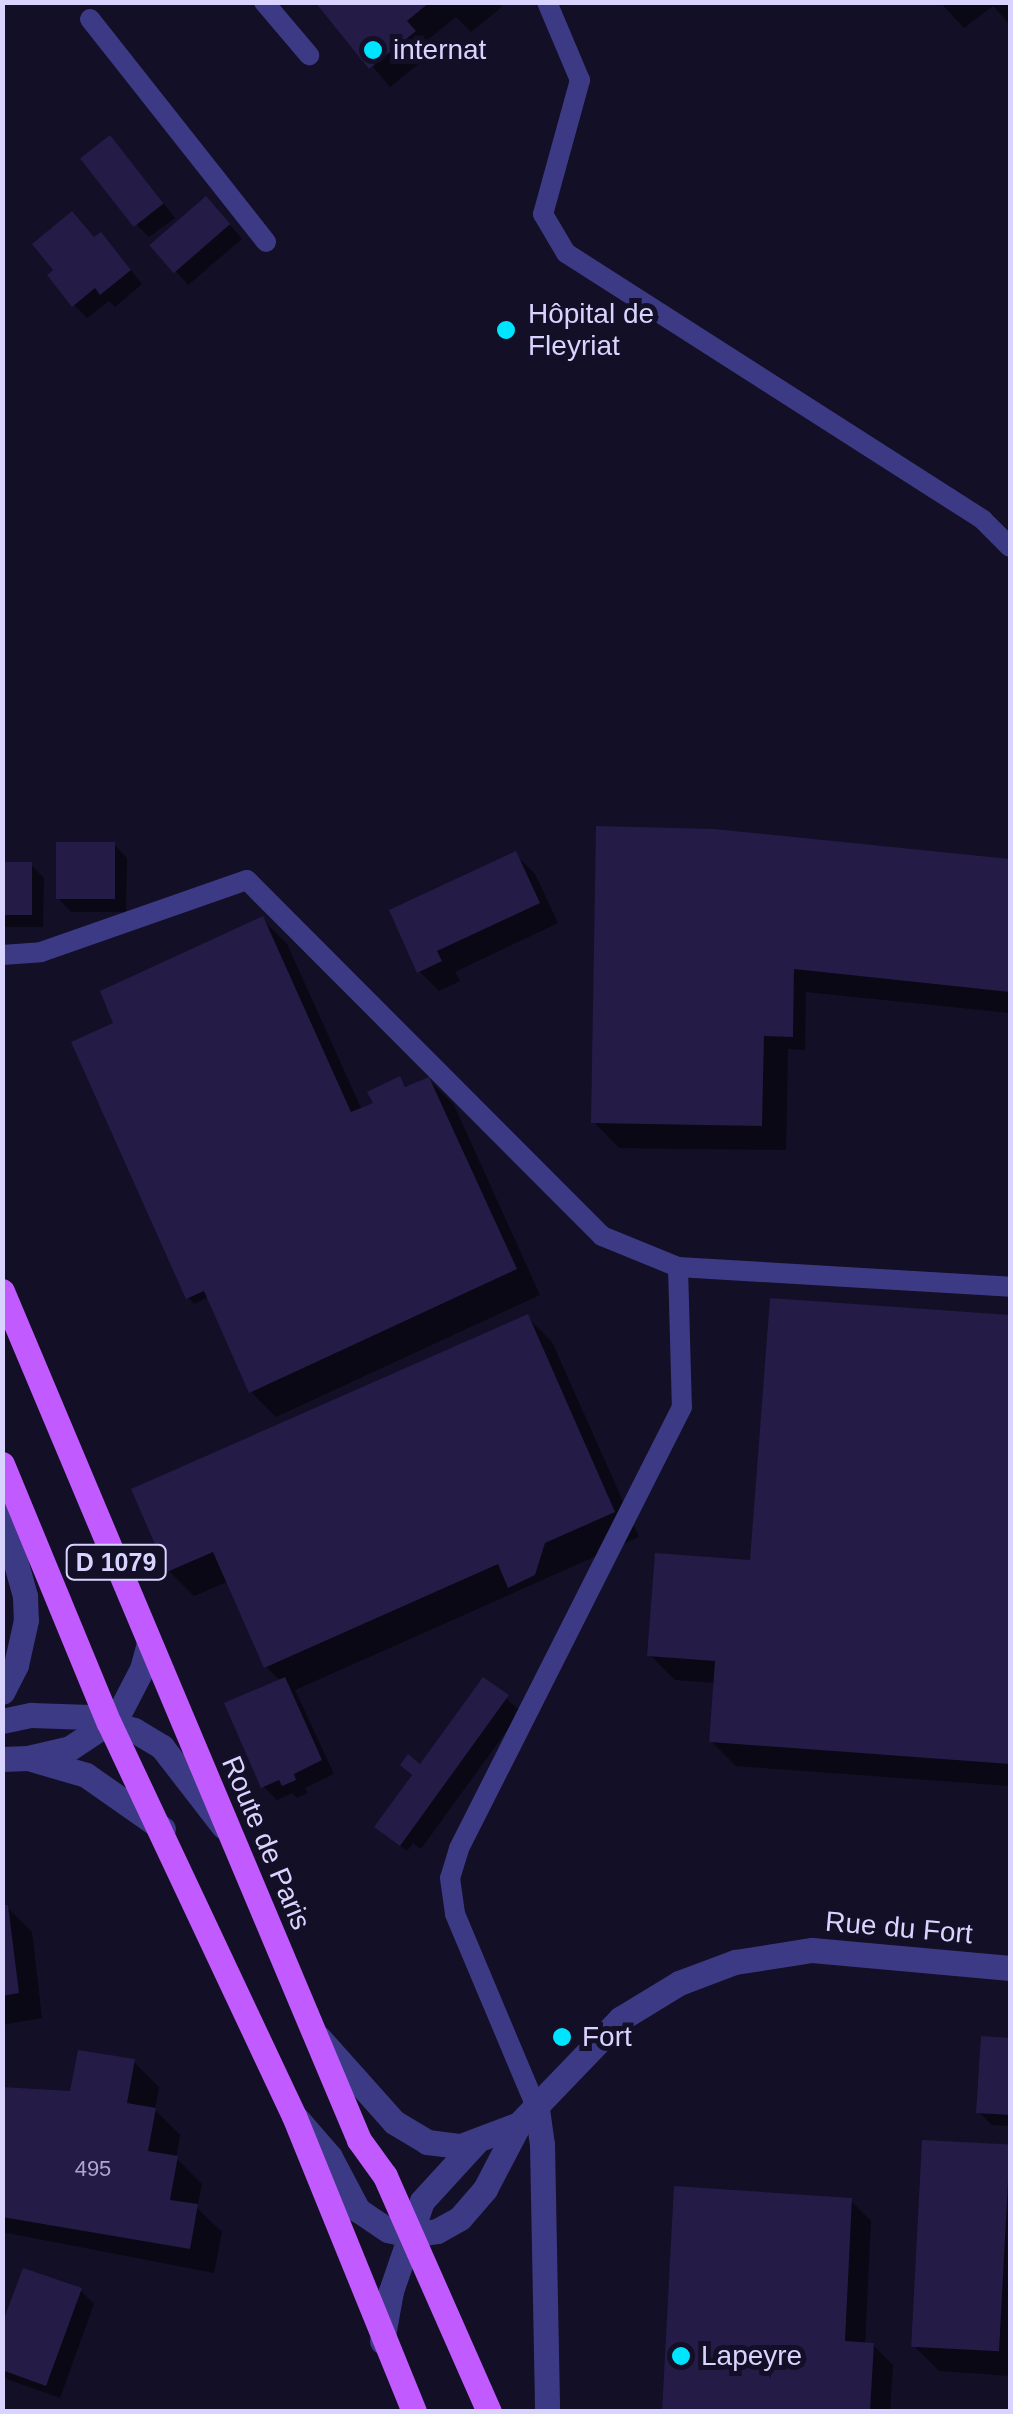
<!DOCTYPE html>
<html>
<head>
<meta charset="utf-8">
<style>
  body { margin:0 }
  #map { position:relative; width:1013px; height:2414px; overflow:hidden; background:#130f26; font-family:Helvetica,sans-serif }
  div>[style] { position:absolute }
  .shadow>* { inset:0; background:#0007 }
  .building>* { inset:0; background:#241b47; transform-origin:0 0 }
  .lane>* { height:20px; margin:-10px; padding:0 10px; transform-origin:10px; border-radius:10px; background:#3d3a85 }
  .street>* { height:25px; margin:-12.5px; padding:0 12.5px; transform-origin:12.5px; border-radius:12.5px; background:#3d3a85 }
  .primary>* { height:25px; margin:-12.5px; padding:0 12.5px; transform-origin:12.5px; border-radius:12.5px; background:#c25bff }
  .dots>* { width:28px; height:28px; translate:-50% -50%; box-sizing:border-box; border:5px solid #130f26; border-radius:50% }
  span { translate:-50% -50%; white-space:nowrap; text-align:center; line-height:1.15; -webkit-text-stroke:10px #130f26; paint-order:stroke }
  .number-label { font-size:22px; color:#aca6d1 }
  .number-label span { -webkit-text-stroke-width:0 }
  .shield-label span { padding:2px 8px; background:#130f26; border:2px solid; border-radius:8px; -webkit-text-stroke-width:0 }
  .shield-label { font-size:25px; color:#d9d4ff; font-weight:700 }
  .poi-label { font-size:28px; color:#d9d4ff }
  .left { translate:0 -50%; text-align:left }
  .street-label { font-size:28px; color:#d9d4ff }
  .frame { position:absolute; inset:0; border:5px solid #d9d4ff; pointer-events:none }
</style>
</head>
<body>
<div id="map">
  <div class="shadow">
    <i style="clip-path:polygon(319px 2px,498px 2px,502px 7px,471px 32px,456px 17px,425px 42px,433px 52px,390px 87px)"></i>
    <i style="clip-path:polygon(940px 2px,1010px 2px,1010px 25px,993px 6px,964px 28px)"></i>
    <i style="clip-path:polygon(123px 152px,175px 218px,149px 237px,136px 224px)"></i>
    <i style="clip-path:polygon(219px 212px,242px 239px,188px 285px,152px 244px)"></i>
    <i style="clip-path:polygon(96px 240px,114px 249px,142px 284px,115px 307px,109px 301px,87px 318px,74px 305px,57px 270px)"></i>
    <i style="clip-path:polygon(714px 831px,1010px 862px,1010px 1013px,806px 992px,805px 1050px,788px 1049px,786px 1150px,619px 1148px,594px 1122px)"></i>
    <i style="clip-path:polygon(114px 844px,127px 858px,126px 912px,71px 912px,58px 898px)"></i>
    <i style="clip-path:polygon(515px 854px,535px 874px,558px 923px,455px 972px,460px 981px,439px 991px,419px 971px)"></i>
    <i style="clip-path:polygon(2px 864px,31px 865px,44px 878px,43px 927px,2px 927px)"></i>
    <i style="clip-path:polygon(262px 919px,287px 944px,362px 1110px,376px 1104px,399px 1079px,408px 1089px,429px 1080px,454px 1105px,540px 1295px,276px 1417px,251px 1392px,209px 1297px,194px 1304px,188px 1297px,117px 1024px)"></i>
    <i style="clip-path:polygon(772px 1301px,1010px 1318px,1010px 1786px,736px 1766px,711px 1741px,716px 1683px,675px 1680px,650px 1655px,752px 1563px)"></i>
    <i style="clip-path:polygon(527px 1317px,552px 1342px,639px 1537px,295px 1690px,334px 1774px,305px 1788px,308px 1793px,297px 1798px,292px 1793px,277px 1800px,263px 1786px,281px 1681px,266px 1667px,229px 1581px,194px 1596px,169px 1571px)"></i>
    <i style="clip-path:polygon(484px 1681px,521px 1711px,421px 1849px,413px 1843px,407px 1851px,384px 1833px)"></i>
    <i style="clip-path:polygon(7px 1907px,32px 1932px,42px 2018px,2px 2025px,2px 1908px)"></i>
    <i style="clip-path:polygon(983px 2039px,1010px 2040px,1010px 2126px,992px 2125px,979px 2112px)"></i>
    <i style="clip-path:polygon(134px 2062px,159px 2087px,155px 2110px,180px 2135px,176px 2158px,202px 2184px,197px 2208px,222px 2232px,214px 2273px,2px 2232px,2px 2089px,72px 2094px)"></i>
    <i style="clip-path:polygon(925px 2142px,1010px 2147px,1010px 2376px,939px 2371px,914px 2346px)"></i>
    <i style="clip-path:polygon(851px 2201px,871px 2221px,865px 2345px,873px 2345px,893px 2365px,890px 2412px,664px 2412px)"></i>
    <i style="clip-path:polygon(81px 2291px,94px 2304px,60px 2398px,4px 2378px,2px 2331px)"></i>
  </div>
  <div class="building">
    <i style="clip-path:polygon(315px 2px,430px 2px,407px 21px,416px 31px,369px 69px)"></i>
    <i style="left:110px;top:135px;width:87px;height:38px;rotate:52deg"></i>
    <i style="left:206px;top:196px;width:37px;height:75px;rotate:49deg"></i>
    <i style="clip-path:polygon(72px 211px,94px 237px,101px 232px,131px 270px,100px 295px,95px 288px,72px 307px,47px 275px,53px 270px,32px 244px)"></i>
    <i style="clip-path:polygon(596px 826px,714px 829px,1010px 859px,1010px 992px,794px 969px,793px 1037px,764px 1036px,762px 1126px,591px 1123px)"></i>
    <i style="left:56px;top:842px;width:59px;height:57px"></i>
    <i style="clip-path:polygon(516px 851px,540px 903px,437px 951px,442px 961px,417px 973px,389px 910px)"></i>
    <i style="left:2px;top:862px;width:30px;height:53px"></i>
    <i style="clip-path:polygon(263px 916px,351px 1112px,373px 1103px,367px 1092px,400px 1076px,405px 1087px,429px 1077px,517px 1269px,249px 1393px,204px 1291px,186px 1299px,71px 1042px,113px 1023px,100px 991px)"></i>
    <i style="clip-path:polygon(770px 1298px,1010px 1315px,1010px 1764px,709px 1742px,715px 1661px,647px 1656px,655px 1553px,750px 1560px)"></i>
    <i style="clip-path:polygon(528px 1314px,615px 1512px,545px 1543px,535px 1575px,508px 1588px,498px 1564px,264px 1668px,213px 1552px,167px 1572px,131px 1489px)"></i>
    <i style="clip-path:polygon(285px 1677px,322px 1760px,294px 1774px,296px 1780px,282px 1786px,279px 1780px,261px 1788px,224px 1703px)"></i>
    <i style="clip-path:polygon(483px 1677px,509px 1695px,400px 1846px,374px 1827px,412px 1775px,400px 1765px,408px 1754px,420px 1764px)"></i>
    <i style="clip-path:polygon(2px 1905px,8px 1905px,19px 1993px,2px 1996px)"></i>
    <i style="clip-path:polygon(981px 2036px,1010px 2038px,1010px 2115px,976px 2113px)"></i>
    <i style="clip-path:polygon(78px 2050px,135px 2059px,127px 2103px,156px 2108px,148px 2151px,178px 2156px,170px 2200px,198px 2204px,190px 2249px,2px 2217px,2px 2087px,70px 2091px)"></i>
    <i style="left:922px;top:2140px;width:88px;height:207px;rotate:3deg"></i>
    <i style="clip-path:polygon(674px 2186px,852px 2198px,845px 2341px,874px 2343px,870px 2412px,662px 2412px)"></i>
    <i style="clip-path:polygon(23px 2268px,82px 2288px,46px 2386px,2px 2370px,2px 2324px)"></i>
  </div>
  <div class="lane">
    <i style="left:264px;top:2px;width:70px;rotate:49.7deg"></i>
    <i style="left:547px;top:2px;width:85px;rotate:67.1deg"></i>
    <i style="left:580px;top:80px;width:139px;rotate:105.4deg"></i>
    <i style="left:543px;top:214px;width:45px;rotate:59.5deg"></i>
    <i style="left:566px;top:253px;width:495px;rotate:32.6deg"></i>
    <i style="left:983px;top:520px;width:38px;rotate:45deg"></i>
    <i style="left:90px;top:19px;width:284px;rotate:51.7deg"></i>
    <i style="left:2px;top:955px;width:39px;rotate:-4deg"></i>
    <i style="left:41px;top:952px;width:218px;rotate:-19.3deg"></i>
    <i style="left:247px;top:880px;width:503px;rotate:45.08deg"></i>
    <i style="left:602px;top:1236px;width:82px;rotate:22.2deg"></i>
    <i style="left:678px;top:1267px;width:140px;rotate:88.4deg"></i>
    <i style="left:682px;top:1407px;width:495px;rotate:116.8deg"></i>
    <i style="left:459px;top:1849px;width:30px;rotate:107deg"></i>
    <i style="left:450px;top:1878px;width:36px;rotate:82deg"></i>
    <i style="left:455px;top:1914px;width:212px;rotate:67.2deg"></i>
    <i style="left:678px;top:1267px;width:333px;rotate:3.4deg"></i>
  </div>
  <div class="street">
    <i style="left:2px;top:1513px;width:86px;rotate:74.5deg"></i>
    <i style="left:25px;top:1596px;width:24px;rotate:88deg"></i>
    <i style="left:26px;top:1620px;width:46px;rotate:102.5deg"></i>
    <i style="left:16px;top:1665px;width:30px;rotate:117deg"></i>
    <i style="left:2px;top:1721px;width:30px;rotate:-12deg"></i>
    <i style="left:31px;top:1715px;width:59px;rotate:1.9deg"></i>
    <i style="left:90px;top:1717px;width:46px;rotate:16.5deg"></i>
    <i style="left:134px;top:1730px;width:33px;rotate:31deg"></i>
    <i style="left:162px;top:1747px;width:100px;rotate:52.3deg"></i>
    <i style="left:28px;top:1758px;width:43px;rotate:-13.4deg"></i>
    <i style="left:70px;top:1748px;width:56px;rotate:-33.4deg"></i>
    <i style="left:117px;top:1717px;width:54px;rotate:-62.5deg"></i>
    <i style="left:142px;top:1669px;width:27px;rotate:-75deg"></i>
    <i style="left:2px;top:1759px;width:26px;rotate:-2deg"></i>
    <i style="left:28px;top:1758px;width:60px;rotate:16.3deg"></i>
    <i style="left:86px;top:1775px;width:94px;rotate:35deg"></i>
    <i style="left:319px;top:2038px;width:113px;rotate:48.2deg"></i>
    <i style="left:394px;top:2122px;width:39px;rotate:31deg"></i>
    <i style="left:427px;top:2142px;width:34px;rotate:7deg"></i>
    <i style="left:461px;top:2146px;width:62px;rotate:-20.8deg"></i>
    <i style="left:519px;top:2124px;width:146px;rotate:-46.1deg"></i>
    <i style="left:620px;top:2019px;width:69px;rotate:-31.4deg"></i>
    <i style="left:679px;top:1983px;width:60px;rotate:-20.6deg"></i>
    <i style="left:735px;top:1962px;width:78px;rotate:-8.9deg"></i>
    <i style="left:812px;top:1950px;width:199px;rotate:5.2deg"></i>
    <i style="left:537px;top:2109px;width:35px;rotate:82deg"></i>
    <i style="left:542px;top:2144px;width:268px;rotate:88.9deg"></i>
    <i style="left:298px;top:2120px;width:49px;rotate:49.1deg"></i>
    <i style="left:330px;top:2157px;width:60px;rotate:62.2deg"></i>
    <i style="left:358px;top:2210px;width:36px;rotate:34deg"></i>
    <i style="left:388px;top:2230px;width:22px;rotate:13deg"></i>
    <i style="left:409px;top:2235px;width:28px;rotate:-8deg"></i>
    <i style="left:437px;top:2231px;width:26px;rotate:-29deg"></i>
    <i style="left:460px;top:2218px;width:38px;rotate:-49deg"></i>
    <i style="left:485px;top:2189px;width:73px;rotate:-62.4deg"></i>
    <i style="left:382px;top:2341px;width:51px;rotate:-79.8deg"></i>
    <i style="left:391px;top:2291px;width:95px;rotate:-71deg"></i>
    <i style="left:422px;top:2201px;width:80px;rotate:-47.5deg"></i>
  </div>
  <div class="primary">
    <i style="left:2px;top:1291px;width:921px;rotate:67.19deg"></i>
    <i style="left:359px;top:2140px;width:44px;rotate:54.2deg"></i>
    <i style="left:385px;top:2176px;width:258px;rotate:66.2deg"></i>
    <i style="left:2px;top:1464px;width:280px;rotate:67.6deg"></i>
    <i style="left:109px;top:1723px;width:434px;rotate:64.8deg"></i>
    <i style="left:294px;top:2116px;width:319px;rotate:67.9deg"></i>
  </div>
  <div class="dots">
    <i style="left:373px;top:50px;background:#00e5ff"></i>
    <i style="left:506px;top:330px;background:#00e5ff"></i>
    <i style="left:562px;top:2037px;background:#00e5ff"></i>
    <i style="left:681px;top:2356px;background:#00e5ff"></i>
  </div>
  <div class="number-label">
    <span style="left:93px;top:2169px">495</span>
  </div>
  <div class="shield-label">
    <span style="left:116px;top:1562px">D 1079</span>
  </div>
  <div class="poi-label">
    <span class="left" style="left:393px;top:50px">internat</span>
    <span class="left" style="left:528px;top:330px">Hôpital de<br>Fleyriat</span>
    <span class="left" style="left:582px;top:2037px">Fort</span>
    <span class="left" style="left:701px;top:2356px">Lapeyre</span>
  </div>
  <div class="street-label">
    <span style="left:266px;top:1843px;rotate:67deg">Route de Paris</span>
    <span style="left:899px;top:1928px;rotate:5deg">Rue du Fort</span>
  </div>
  <div class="frame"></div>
</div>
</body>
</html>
